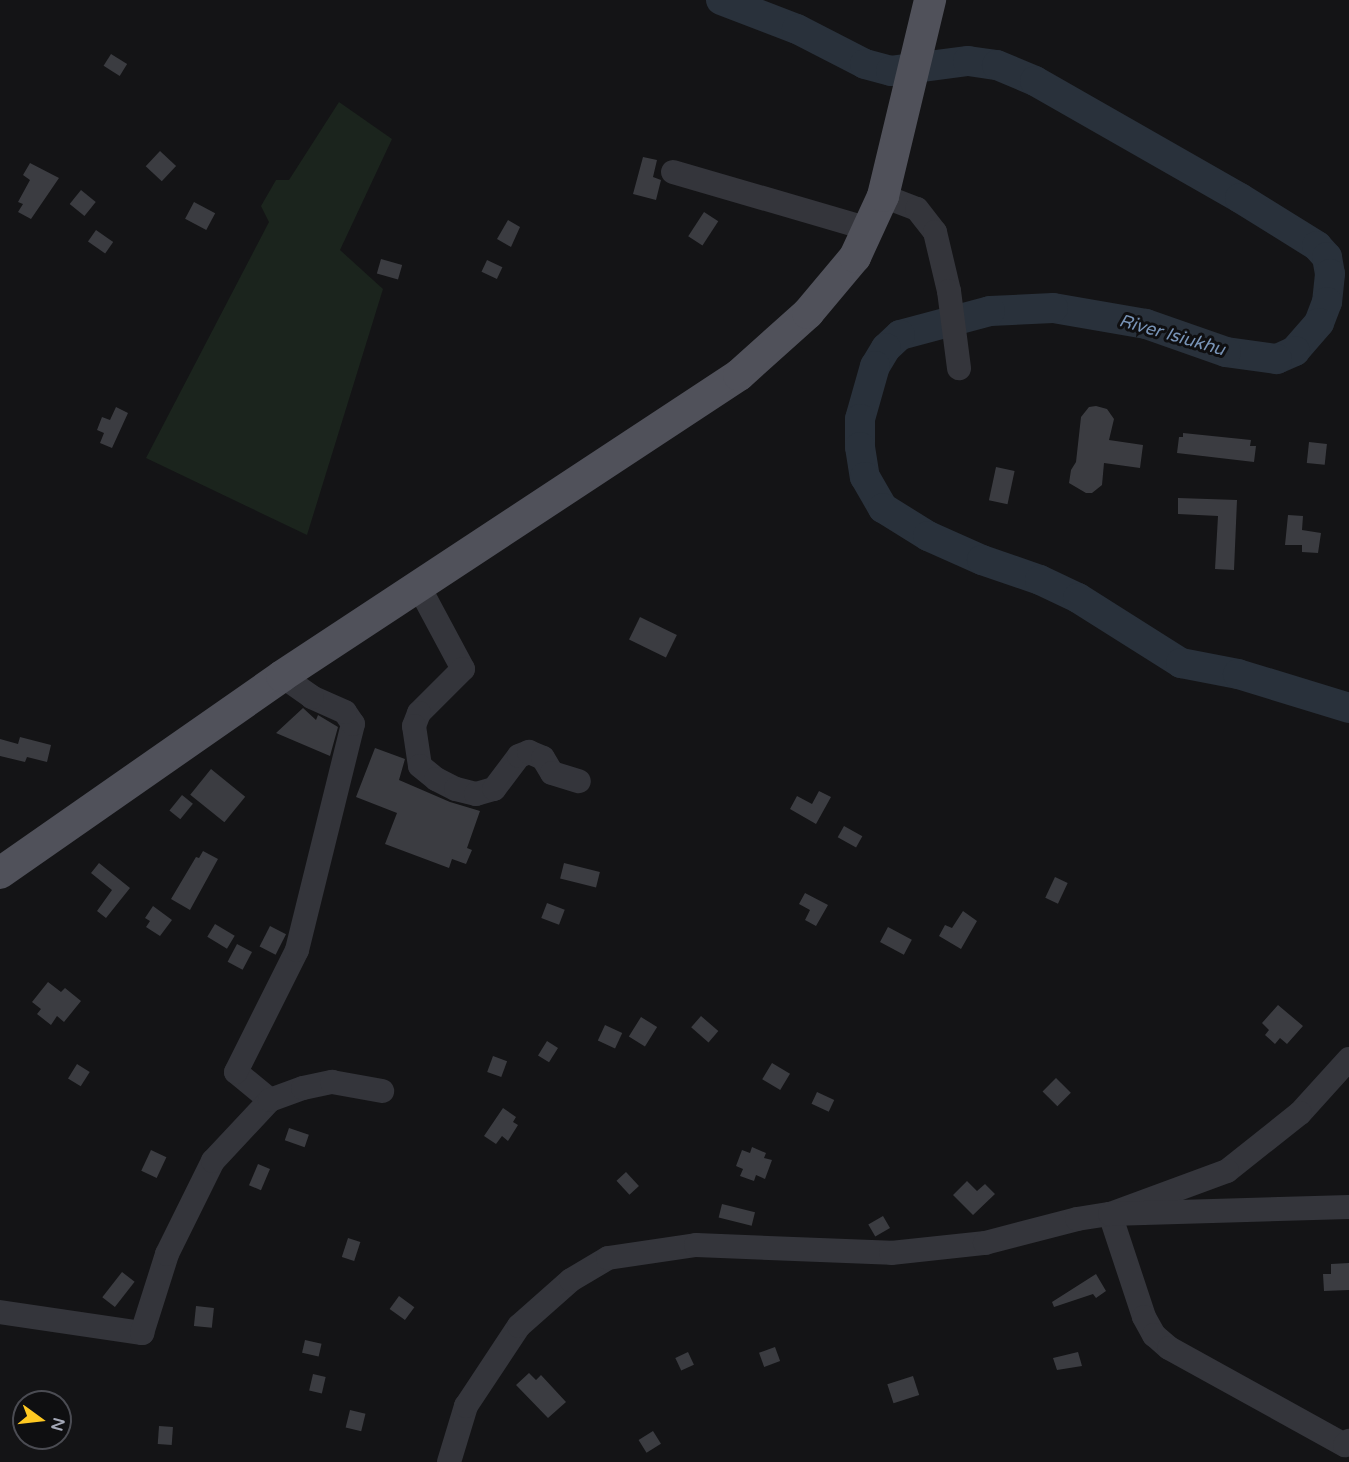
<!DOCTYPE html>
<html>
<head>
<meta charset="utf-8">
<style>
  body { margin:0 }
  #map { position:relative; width:1349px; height:1462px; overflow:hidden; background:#141416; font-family:"Varela Round",sans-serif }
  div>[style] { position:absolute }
  .green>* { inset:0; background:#1b241d }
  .river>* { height:30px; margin:-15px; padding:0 15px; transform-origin:15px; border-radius:15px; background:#29313b }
  .building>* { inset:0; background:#3b3c41; transform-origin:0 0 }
  .minor>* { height:24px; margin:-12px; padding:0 12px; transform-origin:12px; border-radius:12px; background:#34353b }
  .major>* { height:32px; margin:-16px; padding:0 16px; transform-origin:16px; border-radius:16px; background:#50515a }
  span { translate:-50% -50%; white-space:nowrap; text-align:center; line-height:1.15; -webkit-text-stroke:6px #0f0f11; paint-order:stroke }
  .water-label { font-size:18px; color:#7893b6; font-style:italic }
  .north { position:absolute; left:12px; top:1390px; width:60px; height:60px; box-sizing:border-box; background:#0f0f11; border:2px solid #4b4c53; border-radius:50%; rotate:105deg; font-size:16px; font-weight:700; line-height:24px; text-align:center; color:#a4a8b7 }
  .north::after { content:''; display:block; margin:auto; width:21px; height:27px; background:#ffc922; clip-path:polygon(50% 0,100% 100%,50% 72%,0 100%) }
</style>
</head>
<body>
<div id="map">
  <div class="green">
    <i style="clip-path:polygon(339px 102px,392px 139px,340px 250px,383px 289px,307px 535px,146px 458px,269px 222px,261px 206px,276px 180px,289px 180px)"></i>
  </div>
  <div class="river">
    <i style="left:721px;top:0;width:81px;rotate:20.9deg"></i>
    <i style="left:797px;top:29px;width:76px;rotate:27.2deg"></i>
    <i style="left:865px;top:64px;width:27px;rotate:15deg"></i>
    <i style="left:891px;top:71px;width:78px;rotate:-7.4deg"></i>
    <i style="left:968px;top:61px;width:29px;rotate:8deg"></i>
    <i style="left:997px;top:65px;width:41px;rotate:22.8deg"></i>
    <i style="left:1035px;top:81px;width:236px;rotate:29.7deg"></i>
    <i style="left:1240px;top:198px;width:91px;rotate:31.9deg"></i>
    <i style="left:1317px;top:246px;width:15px;rotate:48deg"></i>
    <i style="left:1327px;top:257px;width:17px;rotate:80deg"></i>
    <i style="left:1330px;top:274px;width:28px;rotate:96deg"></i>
    <i style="left:1327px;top:302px;width:22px;rotate:111deg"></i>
    <i style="left:1319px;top:323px;width:37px;rotate:131deg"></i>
    <i style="left:1295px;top:351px;width:20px;rotate:156deg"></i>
    <i style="left:1277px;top:359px;width:51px;rotate:-172.2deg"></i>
    <i style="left:1226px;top:352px;width:85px;rotate:-160.7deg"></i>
    <i style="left:1146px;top:324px;width:94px;rotate:-170.2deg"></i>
    <i style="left:1053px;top:308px;width:63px;rotate:177.3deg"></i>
    <i style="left:990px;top:311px;width:93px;rotate:165.1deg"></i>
    <i style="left:900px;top:335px;width:19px;rotate:137deg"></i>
    <i style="left:886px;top:348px;width:21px;rotate:121deg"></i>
    <i style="left:875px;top:366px;width:55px;rotate:105.8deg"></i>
    <i style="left:860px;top:419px;width:28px;rotate:90deg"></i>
    <i style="left:860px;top:447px;width:30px;rotate:81deg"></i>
    <i style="left:865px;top:477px;width:36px;rotate:60deg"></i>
    <i style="left:883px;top:508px;width:53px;rotate:31.9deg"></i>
    <i style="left:928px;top:536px;width:59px;rotate:24deg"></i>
    <i style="left:982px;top:560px;width:61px;rotate:19deg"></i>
    <i style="left:1040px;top:580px;width:42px;rotate:25.3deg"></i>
    <i style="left:1078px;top:598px;width:122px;rotate:32.3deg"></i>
    <i style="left:1181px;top:663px;width:58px;rotate:10.9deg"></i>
    <i style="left:1238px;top:674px;width:116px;rotate:17deg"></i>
  </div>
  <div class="building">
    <i style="left:111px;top:54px;width:19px;height:14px;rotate:32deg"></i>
    <i style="left:160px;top:151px;width:22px;height:21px;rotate:43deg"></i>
    <i style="clip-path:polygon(643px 157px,657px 160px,653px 177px,661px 180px,656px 200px,633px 194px)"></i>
    <i style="clip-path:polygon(30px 163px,59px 178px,31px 219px,18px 212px,23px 204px,18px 202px,30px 180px,23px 175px)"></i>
    <i style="left:81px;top:190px;width:19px;height:18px;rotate:39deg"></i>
    <i style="left:194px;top:202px;width:24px;height:19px;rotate:28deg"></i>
    <i style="left:704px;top:212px;width:17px;height:29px;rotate:33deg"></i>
    <i style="clip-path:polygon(508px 220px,520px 227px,511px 247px,497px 239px)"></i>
    <i style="left:96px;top:230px;width:21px;height:14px;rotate:35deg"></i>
    <i style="left:381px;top:259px;width:22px;height:15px;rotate:16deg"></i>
    <i style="left:487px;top:260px;width:17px;height:13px;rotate:25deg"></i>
    <i style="clip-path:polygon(1096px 406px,1107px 409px,1114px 419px,1109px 440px,1143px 445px,1140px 468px,1104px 463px,1102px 485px,1092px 493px,1086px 493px,1069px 483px,1071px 470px,1076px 462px,1081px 417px,1089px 407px)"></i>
    <i style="clip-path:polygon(116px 407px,128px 413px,112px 448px,100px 443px,104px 433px,97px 430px,102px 417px,110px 420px)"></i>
    <i style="clip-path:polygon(1183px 433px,1251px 440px,1250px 446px,1256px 446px,1254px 462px,1177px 453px,1179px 437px,1183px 437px)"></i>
    <i style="left:1309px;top:442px;width:18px;height:21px;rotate:6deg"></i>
    <i style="left:996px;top:467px;width:19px;height:34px;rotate:12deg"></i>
    <i style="clip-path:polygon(1178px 498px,1237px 500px,1234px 570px,1215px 569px,1218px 516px,1178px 514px)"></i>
    <i style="clip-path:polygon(1288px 515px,1303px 516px,1302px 530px,1321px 533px,1318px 553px,1302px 552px,1302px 545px,1285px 545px)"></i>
    <i style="left:640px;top:617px;width:41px;height:25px;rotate:26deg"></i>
    <i style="clip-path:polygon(303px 708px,316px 720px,318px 715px,338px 727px,330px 756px,276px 733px)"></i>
    <i style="clip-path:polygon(20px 737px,51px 745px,47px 762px,27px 757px,25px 762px,0 756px,0 739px,18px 744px)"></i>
    <i style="clip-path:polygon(375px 748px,405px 759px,399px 780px,450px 802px,480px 811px,467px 848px,472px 850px,466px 864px,452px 859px,449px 868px,385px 844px,397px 813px,356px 797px)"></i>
    <i style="left:211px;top:769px;width:44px;height:33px;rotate:39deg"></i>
    <i style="clip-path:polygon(819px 791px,831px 797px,816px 824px,790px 809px,797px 796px,812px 804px)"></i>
    <i style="left:182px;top:795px;width:14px;height:20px;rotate:39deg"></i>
    <i style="left:844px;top:826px;width:21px;height:13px;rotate:29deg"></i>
    <i style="clip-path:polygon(203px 851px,218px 859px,190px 910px,171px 899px,196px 857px,199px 858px)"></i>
    <i style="clip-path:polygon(99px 863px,130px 888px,106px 918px,97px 911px,112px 890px,91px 873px)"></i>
    <i style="left:564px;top:863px;width:37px;height:16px;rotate:14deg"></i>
    <i style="left:1055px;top:877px;width:14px;height:23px;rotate:25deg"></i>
    <i style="clip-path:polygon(805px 893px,828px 905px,816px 926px,805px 920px,810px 910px,799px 904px)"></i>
    <i style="left:547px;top:903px;width:19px;height:16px;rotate:21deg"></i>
    <i style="clip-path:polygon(153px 906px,172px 920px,160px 936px,146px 927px,150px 921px,145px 918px)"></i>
    <i style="clip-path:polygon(963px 911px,977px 921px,961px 949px,939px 936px,945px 925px,952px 928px)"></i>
    <i style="left:215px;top:924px;width:23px;height:15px;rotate:31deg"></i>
    <i style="left:270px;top:926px;width:18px;height:23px;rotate:27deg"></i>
    <i style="left:888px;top:927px;width:27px;height:17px;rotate:28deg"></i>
    <i style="left:237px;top:944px;width:17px;height:20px;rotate:28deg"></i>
    <i style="clip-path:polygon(48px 982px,61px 992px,65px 988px,81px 1001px,64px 1022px,57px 1016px,51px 1025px,37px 1014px,41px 1009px,32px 1002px)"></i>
    <i style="clip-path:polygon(1278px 1005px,1303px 1026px,1287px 1044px,1280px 1038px,1275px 1044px,1265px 1035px,1269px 1030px,1262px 1023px)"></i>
    <i style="left:701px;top:1016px;width:23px;height:15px;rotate:41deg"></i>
    <i style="left:641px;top:1017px;width:19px;height:23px;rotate:32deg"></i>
    <i style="left:605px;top:1025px;width:19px;height:17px;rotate:25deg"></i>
    <i style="left:547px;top:1041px;width:13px;height:17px;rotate:32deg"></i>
    <i style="left:493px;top:1056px;width:15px;height:17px;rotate:20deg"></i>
    <i style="left:772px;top:1063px;width:21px;height:19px;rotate:31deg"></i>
    <i style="left:77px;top:1064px;width:15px;height:17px;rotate:32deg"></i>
    <i style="left:1056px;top:1078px;width:21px;height:19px;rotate:45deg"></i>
    <i style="left:817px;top:1092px;width:19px;height:13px;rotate:25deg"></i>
    <i style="clip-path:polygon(503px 1108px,516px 1117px,513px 1122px,518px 1125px,508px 1141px,502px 1136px,496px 1144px,484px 1136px)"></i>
    <i style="left:289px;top:1128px;width:21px;height:13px;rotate:19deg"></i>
    <i style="clip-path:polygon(752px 1147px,766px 1153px,764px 1158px,772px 1160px,765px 1179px,756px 1175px,754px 1181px,740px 1176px,743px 1169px,736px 1166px,742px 1150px,750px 1153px)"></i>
    <i style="left:151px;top:1150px;width:17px;height:23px;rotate:25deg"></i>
    <i style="left:258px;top:1164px;width:13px;height:23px;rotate:23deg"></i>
    <i style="left:626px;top:1172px;width:19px;height:13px;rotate:47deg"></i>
    <i style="clip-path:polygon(967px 1181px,977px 1191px,985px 1184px,995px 1194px,973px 1215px,953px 1195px)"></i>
    <i style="left:722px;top:1204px;width:34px;height:14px;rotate:14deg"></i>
    <i style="left:883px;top:1216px;width:14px;height:17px;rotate:60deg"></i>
    <i style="left:348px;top:1238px;width:13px;height:20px;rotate:18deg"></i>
    <i style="clip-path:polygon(1349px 1263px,1349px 1290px,1324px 1291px,1323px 1274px,1331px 1274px,1331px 1264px)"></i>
    <i style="left:122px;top:1272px;width:16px;height:32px;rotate:38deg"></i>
    <i style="clip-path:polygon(1096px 1274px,1106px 1291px,1096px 1298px,1093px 1294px,1054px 1307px,1052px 1302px)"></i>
    <i style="left:399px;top:1296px;width:19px;height:16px;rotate:36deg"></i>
    <i style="left:196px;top:1306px;width:18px;height:20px;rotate:6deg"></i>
    <i style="left:305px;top:1340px;width:17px;height:13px;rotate:13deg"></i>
    <i style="left:775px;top:1347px;width:15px;height:17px;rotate:70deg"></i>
    <i style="left:688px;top:1352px;width:14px;height:14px;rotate:65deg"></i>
    <i style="clip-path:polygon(1078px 1352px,1082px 1366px,1057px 1370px,1053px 1358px)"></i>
    <i style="clip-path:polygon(529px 1373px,536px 1380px,541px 1375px,566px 1402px,548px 1418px,516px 1385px)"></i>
    <i style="left:313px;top:1374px;width:13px;height:17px;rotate:13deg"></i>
    <i style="left:913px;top:1376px;width:20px;height:27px;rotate:72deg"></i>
    <i style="left:350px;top:1410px;width:16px;height:18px;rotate:14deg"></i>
    <i style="left:159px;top:1426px;width:14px;height:18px;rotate:4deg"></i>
    <i style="left:653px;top:1431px;width:15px;height:17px;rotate:58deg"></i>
  </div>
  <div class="minor">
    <i style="left:673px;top:172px;width:204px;rotate:16.2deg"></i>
    <i style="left:883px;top:196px;width:36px;rotate:21deg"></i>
    <i style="left:917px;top:209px;width:29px;rotate:52deg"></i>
    <i style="left:935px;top:232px;width:61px;rotate:76.7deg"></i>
    <i style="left:949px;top:291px;width:78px;rotate:82.6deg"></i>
    <i style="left:419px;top:587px;width:93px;rotate:61.8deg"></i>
    <i style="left:463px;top:669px;width:62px;rotate:135deg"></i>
    <i style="left:419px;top:713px;width:14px;rotate:111deg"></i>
    <i style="left:414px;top:726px;width:40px;rotate:81.5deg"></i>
    <i style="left:420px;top:766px;width:21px;rotate:39deg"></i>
    <i style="left:436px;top:779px;width:22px;rotate:27deg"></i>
    <i style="left:456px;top:789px;width:21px;rotate:14deg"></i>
    <i style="left:476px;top:794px;width:19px;rotate:-16deg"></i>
    <i style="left:494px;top:789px;width:41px;rotate:-52.9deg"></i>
    <i style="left:519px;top:756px;width:11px;rotate:-22deg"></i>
    <i style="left:529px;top:752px;width:15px;rotate:23deg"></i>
    <i style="left:543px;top:758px;width:17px;rotate:59deg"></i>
    <i style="left:552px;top:773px;width:28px;rotate:17deg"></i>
    <i style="left:1349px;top:1059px;width:73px;rotate:132.2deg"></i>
    <i style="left:1300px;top:1113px;width:93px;rotate:141.5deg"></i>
    <i style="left:1227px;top:1171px;width:125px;rotate:159.8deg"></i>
    <i style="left:1110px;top:1214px;width:108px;rotate:71.7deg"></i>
    <i style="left:1144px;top:1317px;width:21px;rotate:61deg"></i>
    <i style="left:1154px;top:1335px;width:20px;rotate:41deg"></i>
    <i style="left:1169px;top:1348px;width:201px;rotate:28.9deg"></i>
    <i style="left:1345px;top:1445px;width:6px;rotate:-45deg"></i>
    <i style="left:270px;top:1100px;width:44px;rotate:-140.5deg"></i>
    <i style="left:236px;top:1072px;width:136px;rotate:-63.4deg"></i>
    <i style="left:297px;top:950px;width:233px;rotate:-76.1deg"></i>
    <i style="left:353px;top:724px;width:14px;rotate:-124deg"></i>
    <i style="left:345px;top:712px;width:36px;rotate:-156deg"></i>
    <i style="left:312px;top:697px;width:37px;rotate:-145deg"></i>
    <i style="left:0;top:1312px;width:144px;rotate:8.4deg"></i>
    <i style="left:142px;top:1333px;width:83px;rotate:-72.4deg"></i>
    <i style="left:167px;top:1254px;width:104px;rotate:-63.7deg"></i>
    <i style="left:213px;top:1161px;width:83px;rotate:-46.9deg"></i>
    <i style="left:270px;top:1100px;width:35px;rotate:-20deg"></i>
    <i style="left:303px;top:1088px;width:30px;rotate:-12deg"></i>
    <i style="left:332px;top:1082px;width:51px;rotate:10.2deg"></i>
    <i style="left:449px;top:1462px;width:59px;rotate:-73.1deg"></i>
    <i style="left:466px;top:1406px;width:96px;rotate:-56.5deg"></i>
    <i style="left:519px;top:1326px;width:69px;rotate:-41.5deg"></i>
    <i style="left:571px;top:1280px;width:43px;rotate:-30.7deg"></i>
    <i style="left:608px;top:1258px;width:89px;rotate:-8.4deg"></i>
    <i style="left:696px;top:1245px;width:195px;rotate:2.3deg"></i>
    <i style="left:891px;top:1253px;width:95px;rotate:-6.1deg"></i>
    <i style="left:985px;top:1243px;width:95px;rotate:-14.6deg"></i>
    <i style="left:1077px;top:1219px;width:33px;rotate:-9deg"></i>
    <i style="left:1110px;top:1214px;width:239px;rotate:-1.7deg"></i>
  </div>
  <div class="major">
    <i style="left:0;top:873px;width:344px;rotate:-34.9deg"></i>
    <i style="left:282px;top:676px;width:547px;rotate:-33.37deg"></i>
    <i style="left:739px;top:375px;width:93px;rotate:-41.9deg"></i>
    <i style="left:808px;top:313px;width:73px;rotate:-50deg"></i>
    <i style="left:855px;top:257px;width:67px;rotate:-65.3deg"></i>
    <i style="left:883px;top:196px;width:202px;rotate:-76.5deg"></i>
  </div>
  <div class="water-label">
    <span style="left:1172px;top:335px;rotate:16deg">River Isiukhu</span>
  </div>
  <div class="north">N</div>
</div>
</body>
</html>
